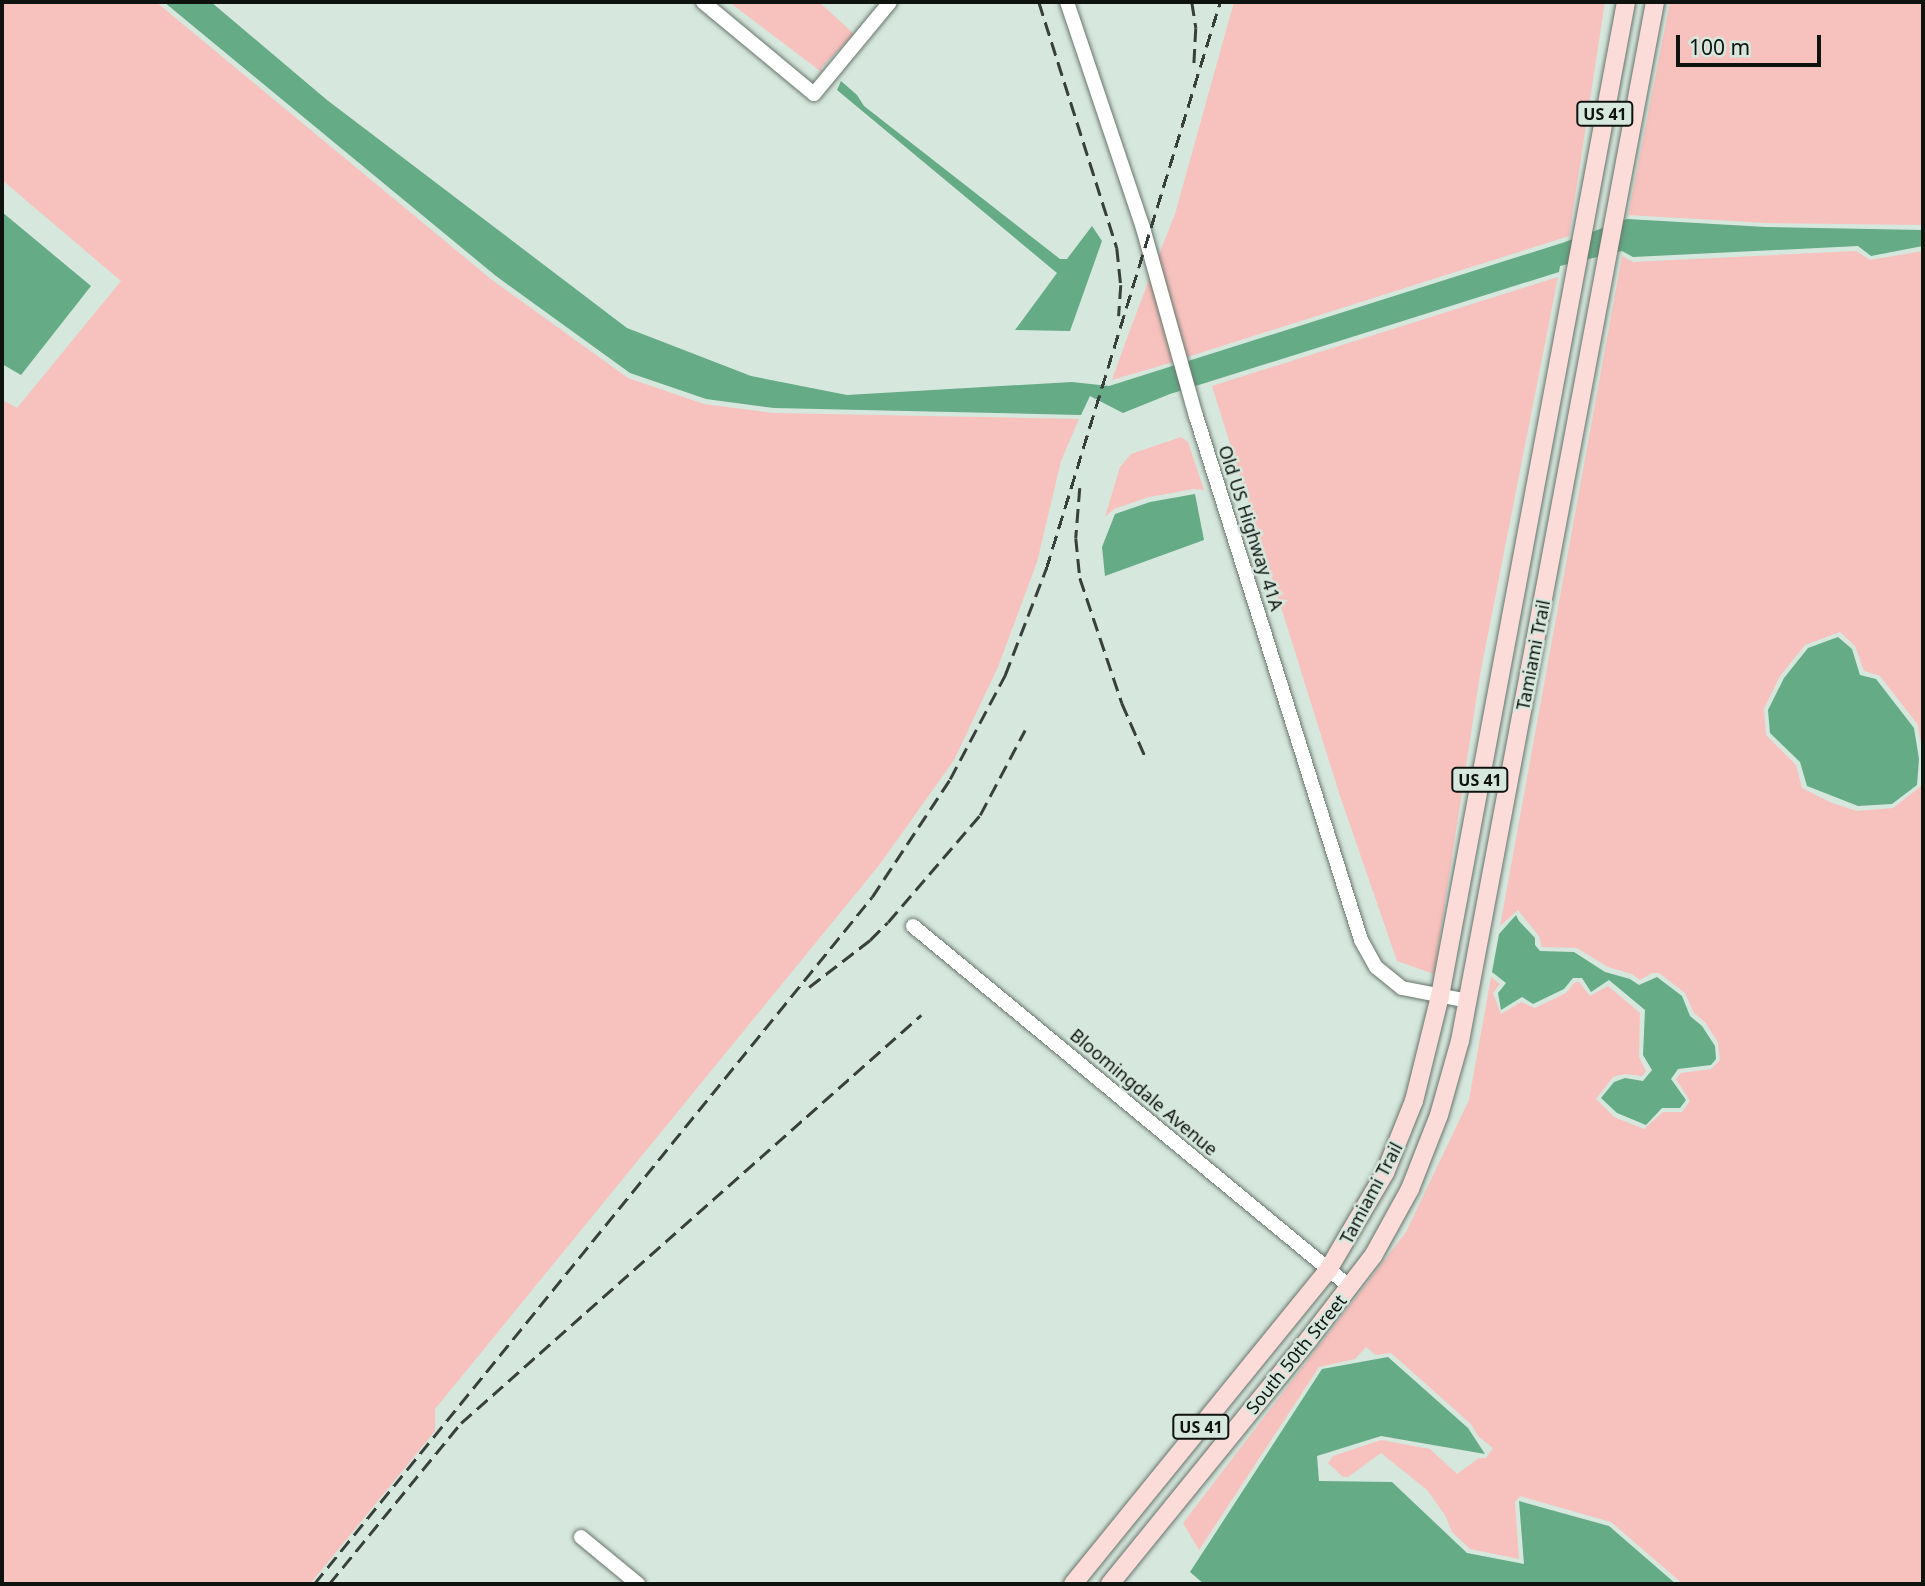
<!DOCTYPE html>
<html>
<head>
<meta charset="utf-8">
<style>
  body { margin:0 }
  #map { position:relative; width:1925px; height:1586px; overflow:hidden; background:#d6e7dd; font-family:"Noto Sans",sans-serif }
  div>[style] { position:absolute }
  .green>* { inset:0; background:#f7c2bd }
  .water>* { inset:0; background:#65ab86 }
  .roads { filter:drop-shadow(0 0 2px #67756d) drop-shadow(0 0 2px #67756d) }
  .minor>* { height:14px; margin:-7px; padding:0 7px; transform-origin:7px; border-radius:7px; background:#fff }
  .major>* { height:18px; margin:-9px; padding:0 9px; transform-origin:9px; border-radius:9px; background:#fbdcd9 }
  .rail>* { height:2.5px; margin-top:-1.25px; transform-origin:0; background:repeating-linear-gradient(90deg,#38403b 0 14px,transparent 0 21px) }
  span { translate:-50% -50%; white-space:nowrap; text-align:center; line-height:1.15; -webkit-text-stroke:5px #d6e7dd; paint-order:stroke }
  .shield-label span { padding:2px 5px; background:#d6e7dd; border:2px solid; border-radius:5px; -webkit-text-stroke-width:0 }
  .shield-label { font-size:16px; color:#0e1310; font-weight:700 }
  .street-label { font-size:18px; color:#0e1310 }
  .frame { position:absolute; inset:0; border:4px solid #0e1310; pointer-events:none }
  .scale { position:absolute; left:1676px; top:35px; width:145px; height:32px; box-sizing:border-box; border:4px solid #0e1310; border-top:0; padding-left:9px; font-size:21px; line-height:24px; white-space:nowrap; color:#0e1310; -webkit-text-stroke:5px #d6e7dd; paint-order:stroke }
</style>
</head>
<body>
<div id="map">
  <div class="green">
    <i style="clip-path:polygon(2px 2px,156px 2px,492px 280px,628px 378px,704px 404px,773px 413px,1079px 419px,1061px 461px,1037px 562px,998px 667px,954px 760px,880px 864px,435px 1409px,435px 1431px,310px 1584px,2px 1584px,2px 400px,17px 408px,121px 281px,2px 180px)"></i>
    <i style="clip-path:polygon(729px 2px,819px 2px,854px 34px,821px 68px,824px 74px)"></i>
    <i style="clip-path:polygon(1234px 2px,1605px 2px,1569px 236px,1184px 358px,1157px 260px,1175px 214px)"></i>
    <i style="clip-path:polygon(1670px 2px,1923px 2px,1923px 225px,1767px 223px,1628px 215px)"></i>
    <i style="clip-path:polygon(1856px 251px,1870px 260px,1923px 251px,1923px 757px,1918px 725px,1880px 676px,1864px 671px,1855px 646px,1840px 632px,1805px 645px,1780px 676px,1764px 709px,1766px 735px,1796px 765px,1802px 788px,1832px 803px,1857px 811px,1893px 808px,1921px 786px,1923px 759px,1923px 1584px,1683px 1584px,1611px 1522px,1520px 1496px,1515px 1502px,1519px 1559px,1470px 1549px,1452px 1532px,1445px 1515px,1427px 1490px,1381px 1453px,1348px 1477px,1343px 1477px,1328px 1463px,1333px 1456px,1381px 1440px,1430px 1449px,1457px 1474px,1479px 1458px,1486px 1458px,1493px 1448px,1479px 1437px,1471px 1424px,1391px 1353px,1376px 1355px,1366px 1347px,1355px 1359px,1319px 1367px,1199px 1550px,1183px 1523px,1406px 1232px,1469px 1100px,1491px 977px,1500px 984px,1493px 993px,1501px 1014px,1521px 1002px,1535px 1008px,1566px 993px,1575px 982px,1579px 982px,1590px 996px,1608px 986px,1640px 1013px,1639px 1057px,1646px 1071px,1642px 1076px,1625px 1074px,1613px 1077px,1596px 1099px,1614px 1117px,1644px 1129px,1663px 1112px,1682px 1112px,1690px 1101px,1676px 1079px,1681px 1073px,1711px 1069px,1720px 1060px,1718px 1042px,1705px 1022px,1694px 1013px,1685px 993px,1659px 973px,1652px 973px,1640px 980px,1632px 974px,1608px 967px,1577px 948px,1542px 947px,1539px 936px,1518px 910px,1500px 926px,1622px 256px,1633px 262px)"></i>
    <i style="clip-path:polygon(1150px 277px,1173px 362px,1112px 380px,1127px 338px)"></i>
    <i style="clip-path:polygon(1558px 277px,1480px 675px,1434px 974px,1397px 961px,1340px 796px,1212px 386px)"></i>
    <i style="clip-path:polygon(1181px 437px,1188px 442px,1204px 490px,1194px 489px,1149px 497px,1114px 509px,1105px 517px,1120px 467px,1131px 454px)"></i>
  </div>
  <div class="water">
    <i style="clip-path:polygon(164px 2px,211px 2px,327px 100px,627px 328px,751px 376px,847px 395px,1072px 382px,1109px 386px,1562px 243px,1627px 219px,1766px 227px,1923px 230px,1923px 246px,1871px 256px,1858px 246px,1633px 257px,1622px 251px,1560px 266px,1559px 272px,1170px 394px,1123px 413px,1090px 396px,1081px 415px,774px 408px,706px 399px,630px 373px,496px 276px)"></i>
    <i style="clip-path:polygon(841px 81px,857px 95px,864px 106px,1060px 259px,1067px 259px,1092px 226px,1102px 241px,1070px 331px,1015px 330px,1057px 273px,837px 90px)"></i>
    <i style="clip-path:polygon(2px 212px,91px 286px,21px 375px,2px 364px)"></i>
    <i style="clip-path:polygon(1195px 494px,1204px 540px,1105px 576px,1102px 547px,1115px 514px,1150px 502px)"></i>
    <i style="clip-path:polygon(1838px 637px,1852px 649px,1860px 675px,1876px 679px,1914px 728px,1919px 759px,1917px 785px,1892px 804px,1858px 806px,1807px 786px,1800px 762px,1770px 733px,1768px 710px,1784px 678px,1808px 648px)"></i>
    <i style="clip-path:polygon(1516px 915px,1519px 921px,1535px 938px,1535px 945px,1540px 951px,1574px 952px,1605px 972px,1630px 979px,1639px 985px,1657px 977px,1682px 996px,1690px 1016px,1702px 1026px,1715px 1046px,1716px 1059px,1711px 1065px,1678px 1069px,1671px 1079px,1686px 1100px,1680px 1108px,1662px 1108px,1646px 1125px,1617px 1113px,1601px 1098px,1614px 1082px,1625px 1078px,1643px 1081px,1652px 1070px,1643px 1055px,1645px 1010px,1609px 980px,1591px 992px,1582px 978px,1573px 978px,1564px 989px,1533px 1004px,1522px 997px,1501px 1010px,1498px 993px,1506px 983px,1492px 972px,1499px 934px)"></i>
    <i style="clip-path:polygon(1388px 1357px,1468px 1428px,1485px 1454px,1381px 1436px,1317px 1456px,1319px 1481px,1392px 1482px,1467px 1553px,1524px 1564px,1519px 1501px,1609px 1526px,1676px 1584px,1204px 1584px,1190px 1572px,1322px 1369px)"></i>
  </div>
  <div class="roads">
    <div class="minor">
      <i style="left:703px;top:2px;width:144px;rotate:39.7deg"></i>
      <i style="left:814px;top:94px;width:119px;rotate:-50.4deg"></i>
      <i style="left:1067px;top:2px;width:238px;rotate:71.4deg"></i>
      <i style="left:1143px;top:228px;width:195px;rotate:74.3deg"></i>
      <i style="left:1196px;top:416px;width:549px;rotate:72.52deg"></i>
      <i style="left:1361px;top:940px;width:31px;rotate:61deg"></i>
      <i style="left:1376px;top:967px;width:33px;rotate:39deg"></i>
      <i style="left:1402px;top:988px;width:67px;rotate:11.1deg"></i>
      <i style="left:913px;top:926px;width:567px;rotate:39.56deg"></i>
      <i style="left:581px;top:1537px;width:74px;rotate:39.5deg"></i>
    </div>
    <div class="major">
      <i style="left:1073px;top:1584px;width:405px;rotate:-50.9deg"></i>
      <i style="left:1328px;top:1270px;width:113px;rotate:-59.6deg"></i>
      <i style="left:1385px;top:1173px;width:78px;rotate:-68.1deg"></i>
      <i style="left:1414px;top:1101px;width:108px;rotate:-76.1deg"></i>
      <i style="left:1440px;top:996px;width:1011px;rotate:-79.4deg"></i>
      <i style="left:1110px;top:1584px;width:316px;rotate:-50.9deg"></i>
      <i style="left:1309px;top:1339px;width:105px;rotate:-52.4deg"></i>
      <i style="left:1373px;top:1256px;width:77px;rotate:-61.1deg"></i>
      <i style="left:1410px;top:1189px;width:79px;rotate:-68.6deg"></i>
      <i style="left:1439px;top:1115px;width:77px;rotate:-74.2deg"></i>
      <i style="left:1460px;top:1041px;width:1057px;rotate:-79.37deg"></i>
    </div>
  </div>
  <div class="rail">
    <i style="left:1039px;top:2px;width:258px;rotate:72.4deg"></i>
    <i style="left:1117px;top:248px;width:37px;rotate:84deg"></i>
    <i style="left:1121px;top:285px;width:31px;rotate:94deg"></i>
    <i style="left:1192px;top:2px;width:26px;rotate:81deg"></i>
    <i style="left:1196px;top:28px;width:37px;rotate:93deg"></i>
    <i style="left:1080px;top:488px;width:50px;rotate:94.6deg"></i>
    <i style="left:1076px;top:538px;width:40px;rotate:84.3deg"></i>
    <i style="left:1080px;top:578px;width:132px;rotate:71.4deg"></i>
    <i style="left:1122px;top:703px;width:58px;rotate:66.5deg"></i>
    <i style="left:809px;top:987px;width:77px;rotate:-37.6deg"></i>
    <i style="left:870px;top:940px;width:25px;rotate:-45deg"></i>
    <i style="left:888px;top:922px;width:141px;rotate:-49.3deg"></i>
    <i style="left:980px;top:815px;width:96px;rotate:-62.1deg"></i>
    <i style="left:314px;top:1584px;width:885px;rotate:-50.92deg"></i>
    <i style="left:872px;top:897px;width:141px;rotate:-56.5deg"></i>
    <i style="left:950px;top:779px;width:118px;rotate:-62.1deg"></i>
    <i style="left:1005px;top:675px;width:114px;rotate:-68.9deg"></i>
    <i style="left:1046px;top:569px;width:593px;rotate:-72.94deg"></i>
    <i style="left:329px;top:1584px;width:208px;rotate:-50.7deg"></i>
    <i style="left:461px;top:1423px;width:615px;rotate:-41.57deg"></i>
  </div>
  <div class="shield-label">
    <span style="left:1605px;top:114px">US 41</span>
    <span style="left:1480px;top:780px">US 41</span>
    <span style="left:1201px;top:1427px">US 41</span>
  </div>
  <div class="street-label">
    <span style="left:1251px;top:528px;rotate:72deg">Old US Highway 41A</span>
    <span style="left:1533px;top:655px;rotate:-79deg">Tamiami Trail</span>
    <span style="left:1144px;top:1092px;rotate:40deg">Bloomingdale Avenue</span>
    <span style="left:1371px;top:1193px;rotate:-62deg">Tamiami Trail</span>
    <span style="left:1296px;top:1354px;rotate:-51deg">South 50th Street</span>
  </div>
  <div class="frame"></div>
  <div class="scale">100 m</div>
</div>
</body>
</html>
